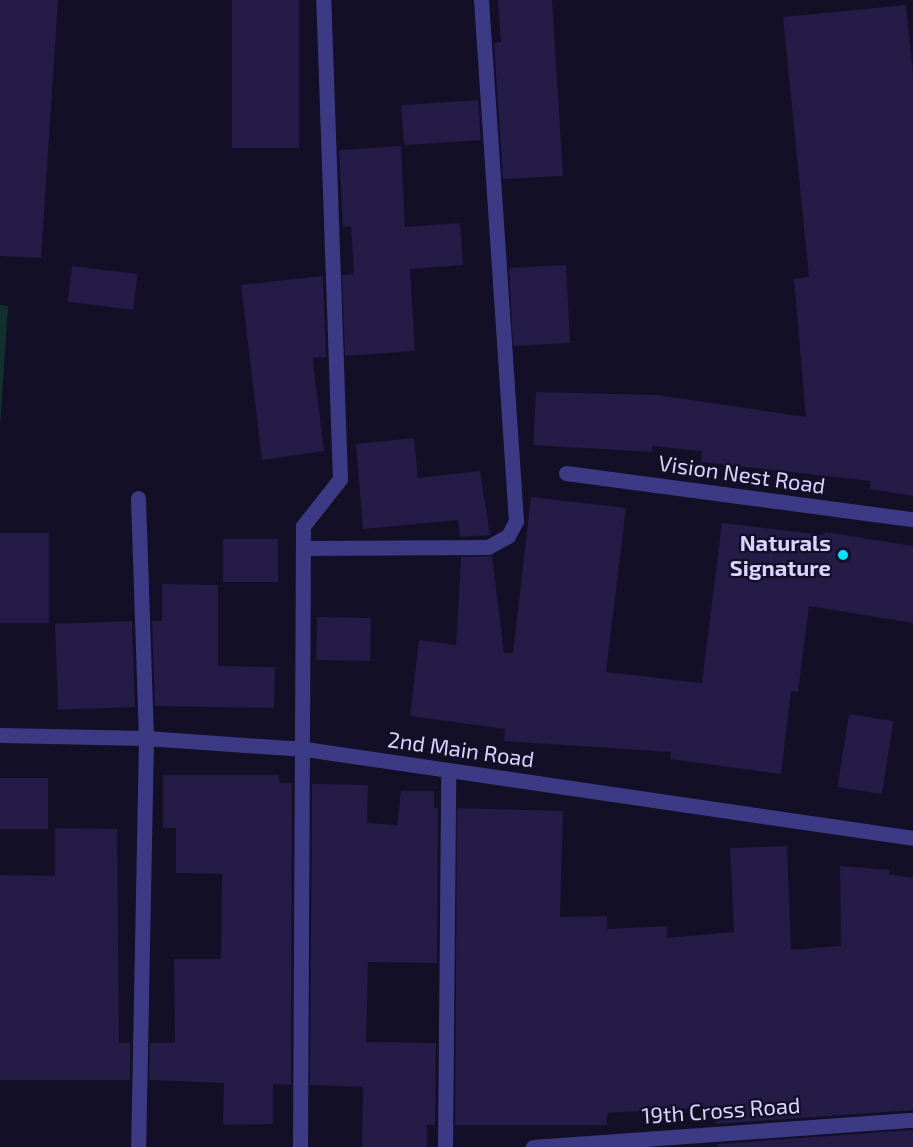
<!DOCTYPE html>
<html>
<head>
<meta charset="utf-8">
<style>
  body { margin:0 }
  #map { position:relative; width:913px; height:1147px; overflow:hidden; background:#130f26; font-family:"Exo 2",sans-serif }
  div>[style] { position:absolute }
  .green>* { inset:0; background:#12302f }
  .building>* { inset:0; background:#241b47; transform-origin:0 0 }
  .street>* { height:15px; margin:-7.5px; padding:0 7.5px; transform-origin:7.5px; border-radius:7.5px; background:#3d3a85 }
  .dots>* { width:16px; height:16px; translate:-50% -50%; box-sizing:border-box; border:3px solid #130f26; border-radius:50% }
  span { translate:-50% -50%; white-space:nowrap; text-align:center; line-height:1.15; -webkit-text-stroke:4.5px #130f26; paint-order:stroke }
  .street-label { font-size:22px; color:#d9d4ff }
  .poi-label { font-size:22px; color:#d9d4ff; font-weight:700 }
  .right { translate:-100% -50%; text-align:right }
</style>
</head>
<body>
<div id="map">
  <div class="green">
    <i style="clip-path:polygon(0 305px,8px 306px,0 428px)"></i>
  </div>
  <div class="building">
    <i style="clip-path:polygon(0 0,58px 0,41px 258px,0 256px)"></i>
    <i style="left:232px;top:0;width:67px;height:148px"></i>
    <i style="clip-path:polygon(498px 0,552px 0,563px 176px,503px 179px,494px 43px,501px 42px)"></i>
    <i style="clip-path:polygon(906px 5px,913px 75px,913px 496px,870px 489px,870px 481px,701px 462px,702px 451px,652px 446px,652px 452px,533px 445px,536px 392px,657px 395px,806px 417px,794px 279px,809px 277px,783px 17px)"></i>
    <i style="left:478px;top:100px;width:40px;height:77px;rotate:86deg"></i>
    <i style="clip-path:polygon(401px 146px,405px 227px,460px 223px,463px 265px,410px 269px,415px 351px,345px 356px,342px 275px,354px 274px,351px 226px,343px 227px,339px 150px)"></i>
    <i style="left:566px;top:265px;width:78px;height:57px;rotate:87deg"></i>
    <i style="left:72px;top:266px;width:66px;height:36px;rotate:7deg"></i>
    <i style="clip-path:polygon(323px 276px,326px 357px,313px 358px,313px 362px,324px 451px,262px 460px,241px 285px)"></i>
    <i style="clip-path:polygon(414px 438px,418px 478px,480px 471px,490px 535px,460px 537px,458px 520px,363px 529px,356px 444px)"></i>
    <i style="clip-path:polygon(531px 497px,626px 508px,606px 672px,702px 683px,722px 523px,824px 535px,825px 532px,913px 546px,913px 623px,809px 606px,798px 692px,791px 691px,781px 774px,670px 759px,671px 752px,504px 741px,505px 729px,410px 716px,419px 640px,456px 645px,461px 557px,492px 556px,504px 653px,513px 653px)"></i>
    <i style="left:49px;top:533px;width:90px;height:49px;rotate:90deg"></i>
    <i style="left:223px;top:539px;width:55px;height:43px"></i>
    <i style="clip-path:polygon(162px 584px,218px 585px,218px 666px,275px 667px,274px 708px,155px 706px,152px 621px,162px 621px)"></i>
    <i style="left:317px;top:617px;width:54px;height:43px;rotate:1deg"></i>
    <i style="left:132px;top:621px;width:86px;height:77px;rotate:88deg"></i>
    <i style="left:849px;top:714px;width:45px;height:74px;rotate:9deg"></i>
    <i style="clip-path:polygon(163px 775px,279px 775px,279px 783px,292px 783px,291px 1085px,273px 1084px,273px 1124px,223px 1125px,224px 1083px,149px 1080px,150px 1043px,175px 1043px,174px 959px,221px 959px,222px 874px,176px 873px,176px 828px,163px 828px)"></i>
    <i style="left:0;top:778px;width:48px;height:51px"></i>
    <i style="clip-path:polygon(312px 784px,368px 785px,367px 823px,397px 825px,401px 791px,434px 791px,434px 808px,438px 808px,437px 963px,368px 962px,366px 1042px,436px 1043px,435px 1125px,427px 1125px,427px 1147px,362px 1147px,363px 1087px,310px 1085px)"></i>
    <i style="clip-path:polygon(457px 808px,563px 811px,560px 917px,607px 916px,607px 929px,667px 926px,667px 938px,734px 932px,730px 848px,787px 846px,791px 950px,841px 946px,840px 866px,889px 870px,889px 874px,913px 878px,913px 1110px,716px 1124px,714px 1107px,607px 1113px,607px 1125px,455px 1125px)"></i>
    <i style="clip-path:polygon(55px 828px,117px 829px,119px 1043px,130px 1043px,130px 1080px,0 1080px,0 875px,55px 876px)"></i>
    <i style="clip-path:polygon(913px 1130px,913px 1147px,718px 1147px,718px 1144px)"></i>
  </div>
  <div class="street">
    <i style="left:566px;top:473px;width:350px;rotate:7.6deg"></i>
    <i style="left:138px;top:498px;width:240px;rotate:88.1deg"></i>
    <i style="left:146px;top:738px;width:409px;rotate:91.1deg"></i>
    <i style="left:303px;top:548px;width:185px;rotate:-0.3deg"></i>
    <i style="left:488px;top:547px;width:23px;rotate:-29deg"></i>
    <i style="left:508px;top:536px;width:17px;rotate:-62deg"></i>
    <i style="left:516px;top:521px;width:522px;rotate:-93.84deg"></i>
    <i style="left:0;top:735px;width:146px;rotate:1.2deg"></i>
    <i style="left:146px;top:738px;width:159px;rotate:4deg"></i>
    <i style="left:305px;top:749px;width:614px;rotate:8.33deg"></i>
    <i style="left:300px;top:1147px;width:621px;rotate:-89.72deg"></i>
    <i style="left:303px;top:526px;width:60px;rotate:-51.8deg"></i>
    <i style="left:340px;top:479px;width:479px;rotate:-92deg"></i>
    <i style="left:445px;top:1147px;width:377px;rotate:-89.5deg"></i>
    <i style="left:533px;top:1147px;width:381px;rotate:-4.1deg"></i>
  </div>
  <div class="dots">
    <i style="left:843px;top:555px;background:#00e5ff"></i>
  </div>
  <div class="street-label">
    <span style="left:742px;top:474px;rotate:8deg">Vision Nest Road</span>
    <span style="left:461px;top:749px;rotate:8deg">2nd Main Road</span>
    <span style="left:721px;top:1110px;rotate:-4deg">19th Cross Road</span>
  </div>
  <div class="poi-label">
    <span class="right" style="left:831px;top:555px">Naturals<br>Signature</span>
  </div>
</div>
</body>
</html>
